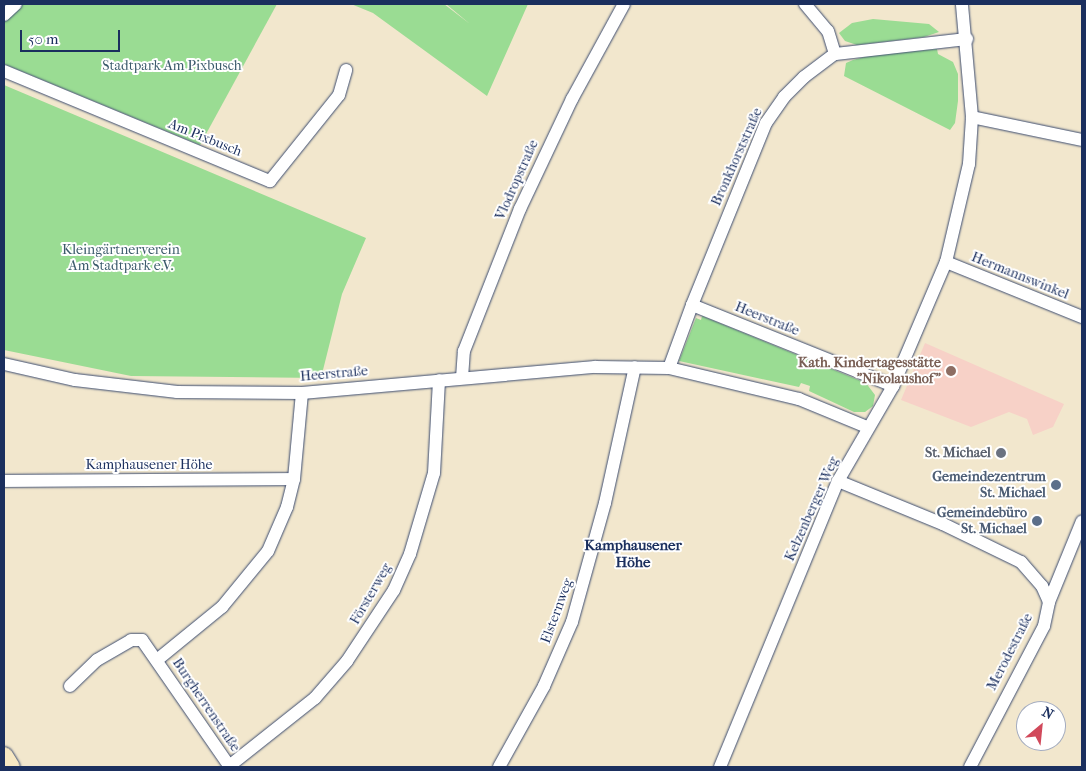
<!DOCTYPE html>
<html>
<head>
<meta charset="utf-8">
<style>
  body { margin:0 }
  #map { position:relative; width:1086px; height:771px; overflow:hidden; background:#f2e7cd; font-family:"IM FELL French Canon",serif }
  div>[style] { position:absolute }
  .built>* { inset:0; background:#f7d1c7 }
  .green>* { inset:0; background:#9adc93 }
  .roads { filter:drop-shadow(0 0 1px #3b4b6f) drop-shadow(0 0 1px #3b4b6f) }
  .street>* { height:12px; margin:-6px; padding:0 6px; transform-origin:6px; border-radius:6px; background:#fff }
  .secondary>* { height:18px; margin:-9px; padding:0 9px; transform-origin:9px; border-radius:9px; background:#f7e8c3 }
  .dots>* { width:14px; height:14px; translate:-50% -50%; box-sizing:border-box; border:2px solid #fff; border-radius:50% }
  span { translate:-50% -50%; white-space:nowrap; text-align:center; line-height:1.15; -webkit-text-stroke:4px #fff; paint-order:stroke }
  .park-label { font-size:14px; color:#3b5a6b }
  .street-label { font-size:14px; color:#1b2f5e }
  .education-label { font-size:14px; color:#785e54; font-weight:700 }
  .right { translate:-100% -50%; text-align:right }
  .worship-label { font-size:14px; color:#5b616d; font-weight:700 }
  .service-label { font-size:14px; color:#4e5e75; font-weight:700 }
  .neighbourhood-label { font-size:15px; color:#1b2f5e; font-weight:700 }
  .frame { position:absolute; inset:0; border:5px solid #1b2f5e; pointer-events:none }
  .north { position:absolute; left:1016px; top:701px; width:50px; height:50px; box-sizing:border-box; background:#fff; border:1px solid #a4acbf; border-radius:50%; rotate:28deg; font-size:14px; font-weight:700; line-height:20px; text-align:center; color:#1b2f5e }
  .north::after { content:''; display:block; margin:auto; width:18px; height:22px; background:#d1495b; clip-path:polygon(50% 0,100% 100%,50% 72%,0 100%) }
  .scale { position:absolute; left:20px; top:30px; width:100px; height:22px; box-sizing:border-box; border:2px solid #1b2f5e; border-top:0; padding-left:6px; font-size:15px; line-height:18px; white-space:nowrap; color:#1b2f5e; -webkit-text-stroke:4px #fff; paint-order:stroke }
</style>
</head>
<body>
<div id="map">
  <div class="built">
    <i style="clip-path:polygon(925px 343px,1064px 404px,1053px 427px,1033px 435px,1027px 419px,1009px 412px,971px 427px,901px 400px)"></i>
  </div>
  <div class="green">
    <i style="clip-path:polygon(4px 4px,277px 4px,200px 145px,4px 64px)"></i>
    <i style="clip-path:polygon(351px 4px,444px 4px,470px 24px,446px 4px,528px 4px,487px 96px,373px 13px)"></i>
    <i style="clip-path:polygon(873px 19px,929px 24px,939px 32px,924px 37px,857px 45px,845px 41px,839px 33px,852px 23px)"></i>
    <i style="clip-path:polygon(937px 49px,938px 54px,953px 62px,958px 74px,958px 101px,955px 123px,950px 130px,844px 76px,846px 63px,853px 60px,872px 55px)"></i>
    <i style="clip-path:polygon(4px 85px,366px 238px,342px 294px,321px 378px,131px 376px,4px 350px)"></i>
    <i style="clip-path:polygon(702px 316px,866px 383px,875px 395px,873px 406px,865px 412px,854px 412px,809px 391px,810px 386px,801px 383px,799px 387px,679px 361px,696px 318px,701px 320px)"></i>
  </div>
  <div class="roads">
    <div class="street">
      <i style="left:805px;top:4px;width:35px;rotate:50deg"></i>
      <i style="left:828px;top:31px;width:24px;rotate:73deg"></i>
      <i style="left:4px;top:15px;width:16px;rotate:-43deg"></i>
      <i style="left:4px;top:71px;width:288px;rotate:22.5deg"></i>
      <i style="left:270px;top:181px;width:110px;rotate:-51.3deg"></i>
      <i style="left:339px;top:95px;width:26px;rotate:-74deg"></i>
      <i style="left:972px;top:117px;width:112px;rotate:11.8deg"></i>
      <i style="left:946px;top:262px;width:147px;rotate:22deg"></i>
      <i style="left:692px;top:305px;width:196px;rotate:-67.9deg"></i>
      <i style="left:766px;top:123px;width:32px;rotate:-55deg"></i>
      <i style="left:784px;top:97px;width:28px;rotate:-45deg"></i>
      <i style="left:804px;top:77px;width:39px;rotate:-37deg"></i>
      <i style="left:835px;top:54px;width:133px;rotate:-6.5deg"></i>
      <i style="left:4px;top:364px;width:73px;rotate:12.7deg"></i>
      <i style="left:75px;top:380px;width:103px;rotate:6.7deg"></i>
      <i style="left:177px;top:392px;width:125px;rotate:0.5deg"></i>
      <i style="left:302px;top:393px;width:294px;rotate:-5.1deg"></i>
      <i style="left:595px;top:367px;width:74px;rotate:0.8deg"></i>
      <i style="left:669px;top:368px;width:134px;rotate:13.4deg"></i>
      <i style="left:799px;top:399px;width:74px;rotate:22.4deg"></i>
      <i style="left:669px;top:368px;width:67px;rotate:-69.9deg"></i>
      <i style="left:692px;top:305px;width:217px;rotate:21.9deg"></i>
      <i style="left:462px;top:378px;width:27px;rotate:-86deg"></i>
      <i style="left:464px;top:351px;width:153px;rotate:-68.5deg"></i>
      <i style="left:520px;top:209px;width:122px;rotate:-64.7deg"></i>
      <i style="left:572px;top:99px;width:108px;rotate:-61.3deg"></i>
      <i style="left:4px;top:481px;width:290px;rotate:-0.4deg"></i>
      <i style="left:838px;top:481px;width:113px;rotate:22.3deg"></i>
      <i style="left:943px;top:524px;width:87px;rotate:26deg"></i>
      <i style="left:1021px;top:562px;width:32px;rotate:49deg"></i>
      <i style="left:1042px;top:586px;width:17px;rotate:66deg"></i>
      <i style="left:157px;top:660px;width:84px;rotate:-39.2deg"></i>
      <i style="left:222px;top:607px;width:72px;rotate:-50.6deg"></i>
      <i style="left:268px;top:551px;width:48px;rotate:-66.6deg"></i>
      <i style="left:287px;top:507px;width:29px;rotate:-76deg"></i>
      <i style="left:294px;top:479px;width:86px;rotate:-84.7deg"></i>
      <i style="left:70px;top:686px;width:37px;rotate:-44deg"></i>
      <i style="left:97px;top:660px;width:39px;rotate:-30deg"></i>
      <i style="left:131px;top:640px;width:11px"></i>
      <i style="left:142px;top:640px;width:155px;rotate:55.3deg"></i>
      <i style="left:228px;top:767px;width:111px;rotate:-38.4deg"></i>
      <i style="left:315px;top:698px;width:49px;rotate:-49.1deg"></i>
      <i style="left:347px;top:661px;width:85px;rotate:-56.5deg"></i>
      <i style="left:394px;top:590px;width:39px;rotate:-66deg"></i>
      <i style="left:410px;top:554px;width:84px;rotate:-73.5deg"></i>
      <i style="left:434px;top:473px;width:93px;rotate:-86.9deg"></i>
      <i style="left:499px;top:767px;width:93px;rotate:-60.9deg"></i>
      <i style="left:544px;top:686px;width:70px;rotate:-66.4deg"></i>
      <i style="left:572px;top:622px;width:123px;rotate:-74.5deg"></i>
      <i style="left:605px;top:503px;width:139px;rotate:-77.6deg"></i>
      <i style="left:720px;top:767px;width:309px;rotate:-67.6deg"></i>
      <i style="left:838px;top:481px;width:110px;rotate:-59.9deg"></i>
      <i style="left:893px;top:386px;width:135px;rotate:-66.9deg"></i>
      <i style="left:946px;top:262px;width:101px;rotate:-76.8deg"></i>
      <i style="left:969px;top:164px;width:47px;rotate:-86.3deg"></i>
      <i style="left:972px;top:117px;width:113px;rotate:-95.1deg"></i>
      <i style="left:970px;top:767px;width:159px;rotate:-62.3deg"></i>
      <i style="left:1044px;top:626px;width:25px;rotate:-78deg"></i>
      <i style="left:1049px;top:602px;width:87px;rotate:-67.8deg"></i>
    </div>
    <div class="secondary">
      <i style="left:4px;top:756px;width:13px;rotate:58deg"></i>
    </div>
  </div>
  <div class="dots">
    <i style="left:951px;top:371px;background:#8d6e63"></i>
    <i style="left:1001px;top:453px;background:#6b7280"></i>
    <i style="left:1056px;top:485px;background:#5c6f8a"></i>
    <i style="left:1037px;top:521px;background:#5c6f8a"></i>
  </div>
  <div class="park-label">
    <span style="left:172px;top:66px">Stadtpark Am Pixbusch</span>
    <span style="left:121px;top:258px">Kleingärtnerverein<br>Am Stadtpark e.V.</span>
  </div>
  <div class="street-label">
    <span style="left:205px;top:138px;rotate:22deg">Am Pixbusch</span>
    <span style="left:737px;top:157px;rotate:-66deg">Bronkhorststraße</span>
    <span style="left:517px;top:180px;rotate:-66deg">Vlodropstraße</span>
    <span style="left:1020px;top:276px;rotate:22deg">Hermannswinkel</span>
    <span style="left:767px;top:319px;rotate:22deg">Heerstraße</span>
    <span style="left:334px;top:374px;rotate:-5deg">Heerstraße</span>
    <span style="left:149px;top:465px">Kamphausener Höhe</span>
    <span style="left:812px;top:509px;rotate:-66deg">Kelzenberger Weg</span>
    <span style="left:371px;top:594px;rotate:-60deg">Försterweg</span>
    <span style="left:557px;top:611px;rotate:-70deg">Elsternweg</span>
    <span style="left:1010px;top:652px;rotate:-63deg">Merodestraße</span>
    <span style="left:206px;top:705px;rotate:56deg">Burgherrenstraße</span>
  </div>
  <div class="education-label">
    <span class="right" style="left:941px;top:371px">Kath. Kindertagesstätte<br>"Nikolaushof"</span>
  </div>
  <div class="worship-label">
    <span class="right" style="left:991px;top:453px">St. Michael</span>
  </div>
  <div class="service-label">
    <span class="right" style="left:1046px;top:485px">Gemeindezentrum<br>St. Michael</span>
    <span class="right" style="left:1027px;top:521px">Gemeindebüro<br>St. Michael</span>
  </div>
  <div class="neighbourhood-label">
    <span style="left:633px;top:554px">Kamphausener<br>Höhe</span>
  </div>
  <div class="frame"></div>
  <div class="north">N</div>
  <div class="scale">50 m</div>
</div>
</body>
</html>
